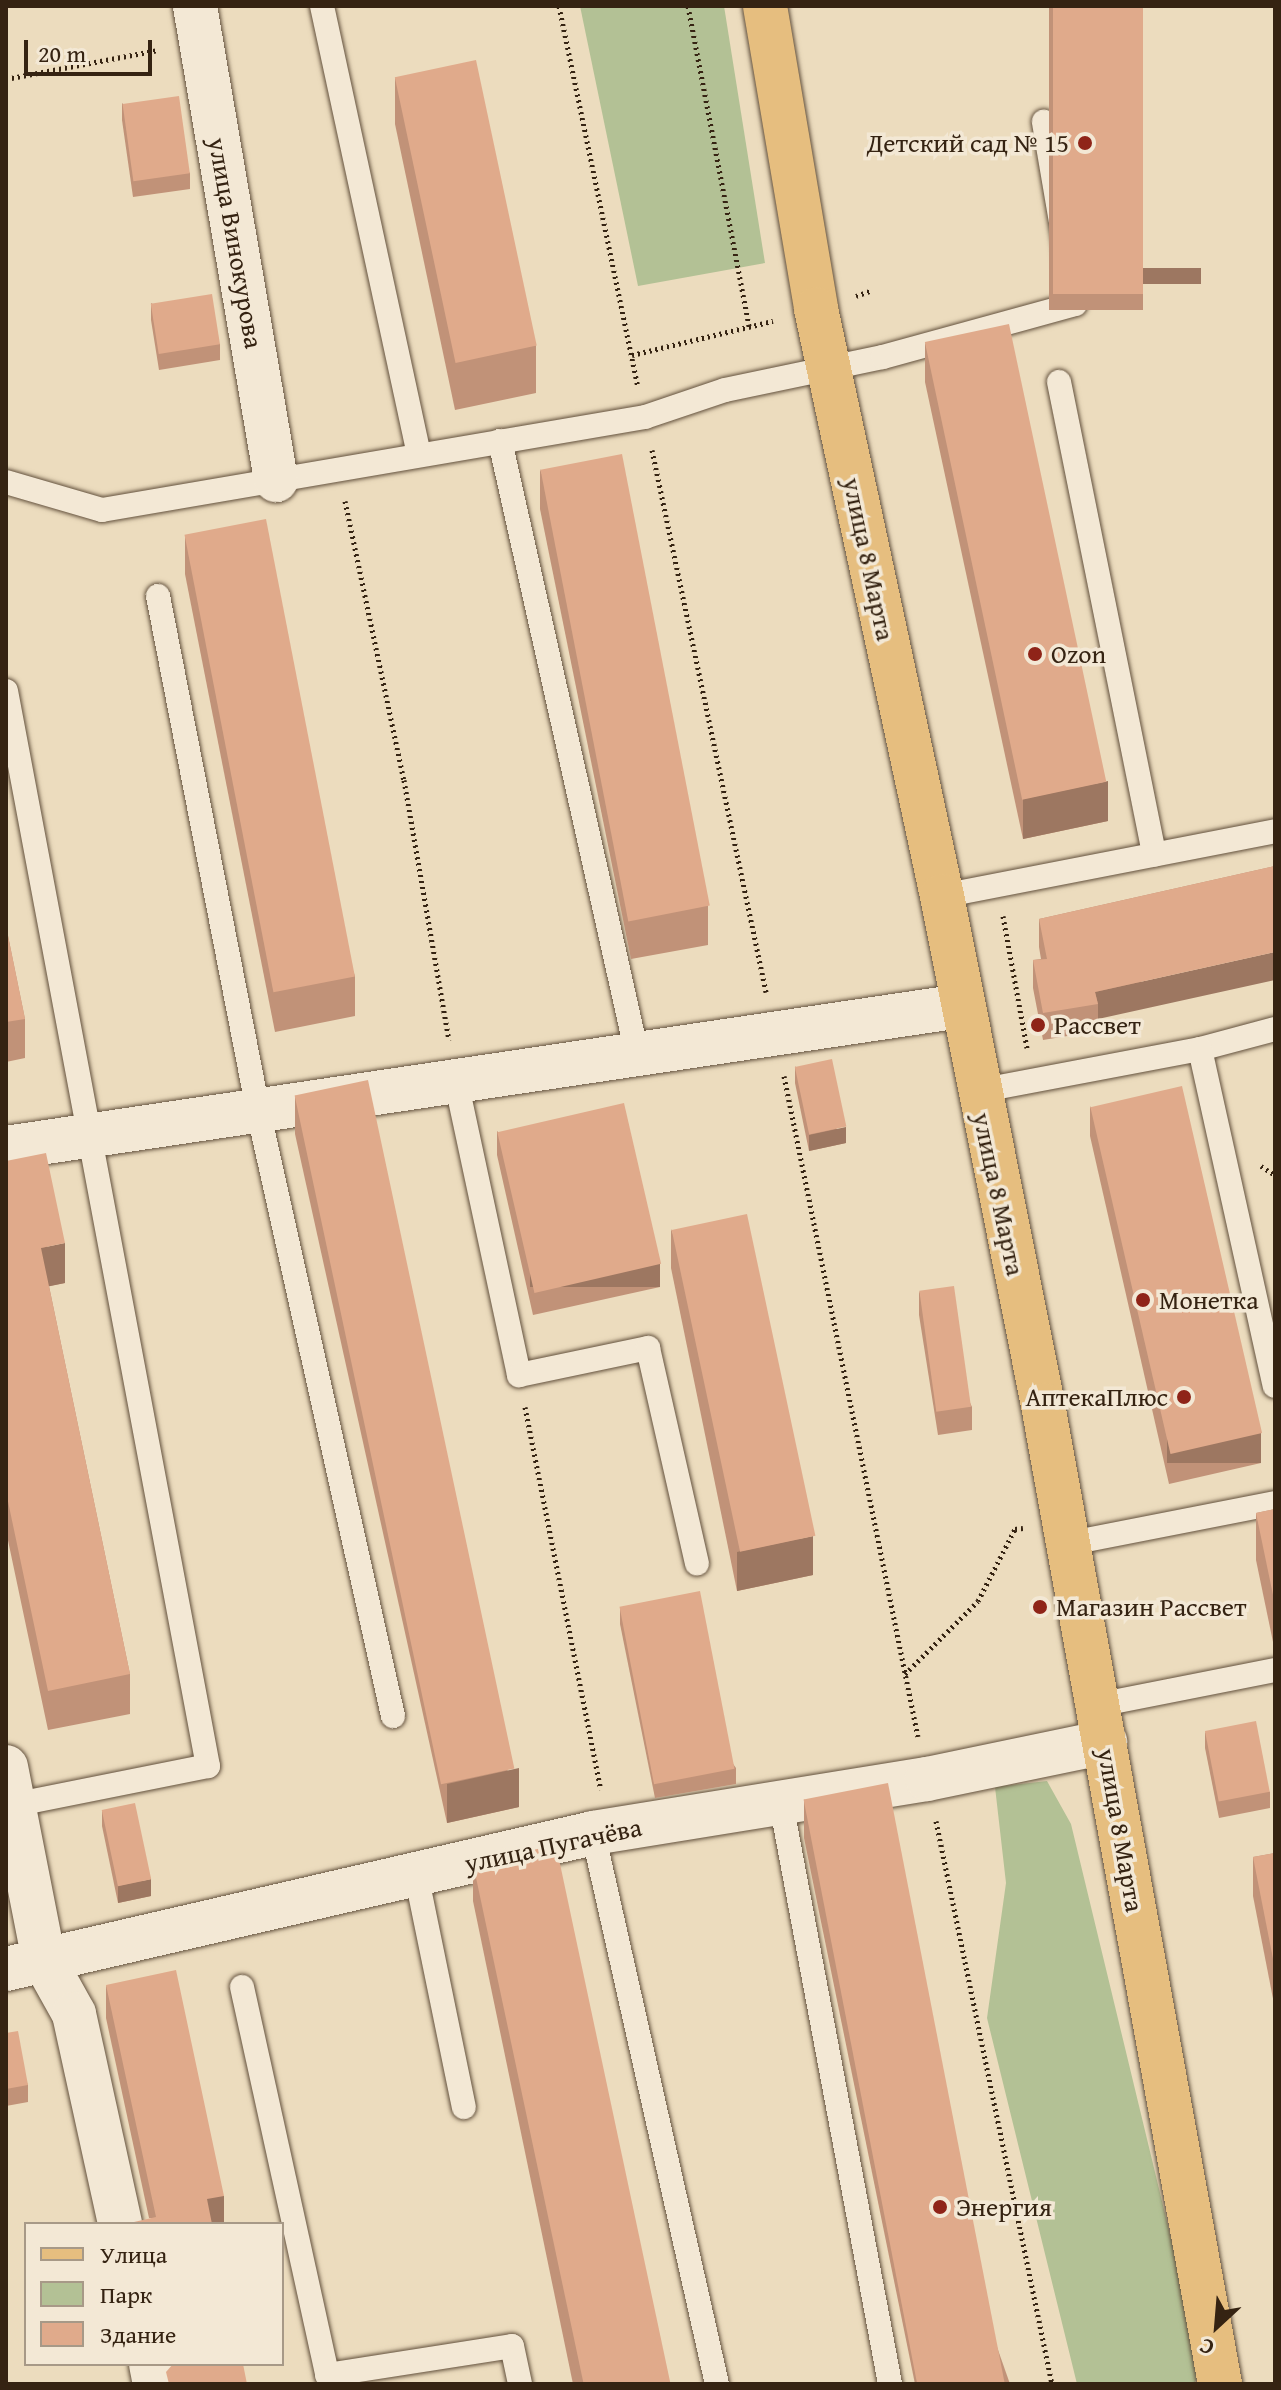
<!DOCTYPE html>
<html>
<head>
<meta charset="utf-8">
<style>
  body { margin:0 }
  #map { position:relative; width:1281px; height:2390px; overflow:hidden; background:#ecdcbe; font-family:"Gentium Book Plus",serif }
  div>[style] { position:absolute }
  .green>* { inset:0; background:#b3c195 }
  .path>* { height:5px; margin-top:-2.5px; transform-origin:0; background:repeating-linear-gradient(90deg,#352312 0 2px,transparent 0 6px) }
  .roads { filter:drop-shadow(0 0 2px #63513d) drop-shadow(0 0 2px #63513d) }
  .service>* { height:24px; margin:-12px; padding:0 12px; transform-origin:12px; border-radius:12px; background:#f3e8d5 }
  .minor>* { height:44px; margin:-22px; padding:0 22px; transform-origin:22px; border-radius:22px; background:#f3e8d5 }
  .primary>* { height:44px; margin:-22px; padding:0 22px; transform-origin:22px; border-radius:22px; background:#e6be7f }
  .wall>* { inset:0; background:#c19278; transform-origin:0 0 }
  .shaded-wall>* { inset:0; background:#9d7761; transform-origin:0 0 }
  .building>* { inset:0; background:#e0aa8b; transform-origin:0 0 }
  .dots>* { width:22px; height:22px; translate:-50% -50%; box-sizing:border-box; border:4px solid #f3e8d5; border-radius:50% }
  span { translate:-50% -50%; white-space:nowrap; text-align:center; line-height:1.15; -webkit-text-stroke:7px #f3e8d5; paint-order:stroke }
  .poi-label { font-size:26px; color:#352312 }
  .right { translate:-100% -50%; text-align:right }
  .left { translate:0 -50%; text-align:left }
  .street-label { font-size:26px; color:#352312 }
  .frame { position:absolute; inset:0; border:8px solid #352312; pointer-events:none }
  .legend { position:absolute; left:24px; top:2222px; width:260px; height:144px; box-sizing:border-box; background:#f3e8d5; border:2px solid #a79987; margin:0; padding:10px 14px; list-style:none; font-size:24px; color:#352312 }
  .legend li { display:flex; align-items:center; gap:16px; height:40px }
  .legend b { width:40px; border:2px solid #a79987 }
  .north { position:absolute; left:1177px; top:2286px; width:80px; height:80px; -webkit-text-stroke:6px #f3e8d5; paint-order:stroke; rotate:206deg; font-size:22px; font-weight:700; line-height:32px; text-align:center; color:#352312 }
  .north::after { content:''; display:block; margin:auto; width:28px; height:36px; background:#352312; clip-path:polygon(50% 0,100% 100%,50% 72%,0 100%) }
  .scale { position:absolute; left:24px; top:40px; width:128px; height:36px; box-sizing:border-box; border:4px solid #352312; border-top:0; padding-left:10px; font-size:24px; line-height:28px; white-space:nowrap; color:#352312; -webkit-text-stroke:6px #f3e8d5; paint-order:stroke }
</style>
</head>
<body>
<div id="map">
  <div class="green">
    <i style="clip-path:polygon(580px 6px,724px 6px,765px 263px,638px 286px)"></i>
    <i style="clip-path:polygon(1047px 1781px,1071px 1824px,1202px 2367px,1194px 2384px,1077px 2384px,987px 2018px,1006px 1883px,995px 1787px)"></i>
  </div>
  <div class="path">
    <i style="left:559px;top:6px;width:388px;rotate:78.3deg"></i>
    <i style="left:688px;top:6px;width:327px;rotate:79.2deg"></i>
    <i style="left:6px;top:79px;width:155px;rotate:-10.8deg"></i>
    <i style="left:856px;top:296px;width:15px;rotate:-20deg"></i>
    <i style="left:632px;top:355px;width:145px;rotate:-13.6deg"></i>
    <i style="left:652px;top:450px;width:554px;rotate:78.12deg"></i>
    <i style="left:345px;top:501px;width:285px;rotate:78.1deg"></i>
    <i style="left:404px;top:780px;width:264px;rotate:80.2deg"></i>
    <i style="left:1003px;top:916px;width:134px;rotate:79.7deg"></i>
    <i style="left:784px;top:1076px;width:674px;rotate:78.54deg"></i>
    <i style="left:1261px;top:1166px;width:17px;rotate:33deg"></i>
    <i style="left:525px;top:1407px;width:390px;rotate:78.8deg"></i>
    <i style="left:905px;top:1674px;width:103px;rotate:-45deg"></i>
    <i style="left:978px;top:1601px;width:81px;rotate:-62.8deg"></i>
    <i style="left:1015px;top:1529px;width:8px;rotate:-7deg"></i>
    <i style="left:936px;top:1821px;width:575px;rotate:78.36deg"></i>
  </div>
  <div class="roads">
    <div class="service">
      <i style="left:322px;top:6px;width:459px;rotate:77.8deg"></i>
      <i style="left:1059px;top:382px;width:482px;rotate:78.6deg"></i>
      <i style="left:500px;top:441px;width:628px;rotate:77.4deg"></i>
      <i style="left:6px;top:482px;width:100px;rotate:16.3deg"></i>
      <i style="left:102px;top:510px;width:551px;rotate:-9.72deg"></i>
      <i style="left:645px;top:417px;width:84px;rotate:-18.6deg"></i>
      <i style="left:725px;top:390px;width:161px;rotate:-11.8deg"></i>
      <i style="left:883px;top:357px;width:199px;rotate:-15.4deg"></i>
      <i style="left:1075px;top:304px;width:185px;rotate:-99.7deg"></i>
      <i style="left:158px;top:596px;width:524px;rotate:78.99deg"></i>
      <i style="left:258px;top:1110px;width:621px;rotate:77.44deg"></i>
      <i style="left:6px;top:691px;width:1094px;rotate:79.36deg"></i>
      <i style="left:208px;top:1766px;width:199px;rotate:168.7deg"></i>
      <i style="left:942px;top:896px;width:339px;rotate:-11deg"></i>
      <i style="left:1200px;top:1049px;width:78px;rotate:-14.9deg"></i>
      <i style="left:456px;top:1081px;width:301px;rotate:77.9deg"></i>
      <i style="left:519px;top:1375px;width:132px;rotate:-11.8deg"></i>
      <i style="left:648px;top:1348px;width:221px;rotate:77.2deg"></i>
      <i style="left:978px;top:1091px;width:226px;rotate:-10.7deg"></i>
      <i style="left:1200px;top:1049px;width:345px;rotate:77.5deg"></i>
      <i style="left:1066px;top:1544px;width:213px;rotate:-11.1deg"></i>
      <i style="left:1098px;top:1705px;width:180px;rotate:-11.2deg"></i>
      <i style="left:781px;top:1803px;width:591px;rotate:79.37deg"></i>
      <i style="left:593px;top:1833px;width:565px;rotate:77.32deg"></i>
      <i style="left:416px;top:1874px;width:238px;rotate:78.4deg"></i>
      <i style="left:242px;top:1987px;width:397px;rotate:77.6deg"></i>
      <i style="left:327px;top:2375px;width:187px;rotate:-8.9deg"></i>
      <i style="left:512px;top:2346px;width:39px;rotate:78deg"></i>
    </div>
    <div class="minor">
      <i style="left:195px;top:6px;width:481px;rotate:80.3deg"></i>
      <i style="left:6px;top:1148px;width:965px;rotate:-8.46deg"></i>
      <i style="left:6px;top:1767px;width:197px;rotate:78.9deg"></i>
      <i style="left:44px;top:1960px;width:62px;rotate:60.9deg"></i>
      <i style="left:74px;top:2014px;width:215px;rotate:77.6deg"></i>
      <i style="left:6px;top:1969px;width:603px;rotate:-13.04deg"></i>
      <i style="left:593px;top:1833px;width:338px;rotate:-9.2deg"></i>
      <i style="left:927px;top:1779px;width:182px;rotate:-11.7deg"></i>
      <i style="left:151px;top:2364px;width:20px;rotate:79deg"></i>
    </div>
    <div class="primary">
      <i style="left:765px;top:6px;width:307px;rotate:80.4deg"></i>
      <i style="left:816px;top:309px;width:600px;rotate:77.89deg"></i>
      <i style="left:942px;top:896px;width:519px;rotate:78.78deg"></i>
      <i style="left:1043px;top:1405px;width:995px;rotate:79.75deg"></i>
    </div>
  </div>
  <div class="wall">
    <i style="left:1049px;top:6px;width:94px;height:304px"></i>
    <i style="clip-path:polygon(395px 77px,536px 346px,536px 393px,455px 410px,395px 124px)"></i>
    <i style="clip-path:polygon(122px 103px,190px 173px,190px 189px,133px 197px,122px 120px)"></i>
    <i style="clip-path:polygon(151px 303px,220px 344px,220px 360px,159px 370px,151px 320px)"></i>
    <i style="clip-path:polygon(925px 342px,1108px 821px,1023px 839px,925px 382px)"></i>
    <i style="clip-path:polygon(540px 469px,708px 906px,708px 945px,631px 959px,540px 509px)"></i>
    <i style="clip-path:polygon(185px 535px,355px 976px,355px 1016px,275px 1032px,185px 574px)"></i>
    <i style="clip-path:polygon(1275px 866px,1098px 1019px,1098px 1031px,1043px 1040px,1033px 988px,1033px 960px,1041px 959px,1039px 947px,1039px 919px)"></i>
    <i style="clip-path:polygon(6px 926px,25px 1019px,25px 1058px,6px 1062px)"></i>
    <i style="clip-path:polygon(795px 1066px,846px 1143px,809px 1151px,795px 1083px)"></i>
    <i style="clip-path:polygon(295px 1095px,519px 1807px,447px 1823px,295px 1134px)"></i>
    <i style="clip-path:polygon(1090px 1106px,1261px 1463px,1169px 1484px,1090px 1136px)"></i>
    <i style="clip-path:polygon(497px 1131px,660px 1287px,533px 1315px,497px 1155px)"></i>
    <i style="clip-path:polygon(6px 1161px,65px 1283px,49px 1286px,130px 1674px,130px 1714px,48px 1730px,6px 1531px)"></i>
    <i style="clip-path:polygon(671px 1229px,813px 1575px,737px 1591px,671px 1268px)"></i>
    <i style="clip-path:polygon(919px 1291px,972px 1407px,972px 1430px,938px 1435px,919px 1315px)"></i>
    <i style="clip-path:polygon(1275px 1509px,1273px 1642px,1256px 1560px,1256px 1513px)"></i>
    <i style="clip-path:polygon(620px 1607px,736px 1768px,736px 1784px,655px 1798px,620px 1624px)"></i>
    <i style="clip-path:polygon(1205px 1732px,1270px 1792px,1270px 1808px,1219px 1818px,1205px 1748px)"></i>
    <i style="clip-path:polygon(804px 1799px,1010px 2384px,915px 2384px,804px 1838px)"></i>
    <i style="clip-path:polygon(102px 1810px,151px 1896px,118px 1903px,102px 1826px)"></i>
    <i style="clip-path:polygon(1275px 1853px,1275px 2009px,1253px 1896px,1253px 1857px)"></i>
    <i style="clip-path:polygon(473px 1862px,667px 2384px,573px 2384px,473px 1901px)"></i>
    <i style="clip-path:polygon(106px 1985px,224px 2224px,149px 2218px,106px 2018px)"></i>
    <i style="clip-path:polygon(6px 2033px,28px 2085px,28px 2102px,6px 2106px)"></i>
  </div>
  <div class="shaded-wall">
    <i style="left:1201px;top:268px;width:16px;height:87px;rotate:90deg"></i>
    <i style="clip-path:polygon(1108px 781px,1108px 821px,1023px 839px,1023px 799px)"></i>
    <i style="clip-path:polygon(1275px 952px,1275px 980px,1098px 1019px,1098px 1004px,1095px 992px)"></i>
    <i style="clip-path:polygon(846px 1127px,846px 1143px,809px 1151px,809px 1135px)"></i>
    <i style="clip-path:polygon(65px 1243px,65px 1283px,41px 1288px,41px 1248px)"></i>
    <i style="left:660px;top:1264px;width:23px;height:130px;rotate:90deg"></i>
    <i style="left:1261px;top:1433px;width:30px;height:94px;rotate:90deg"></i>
    <i style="clip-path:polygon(813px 1536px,813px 1575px,737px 1591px,737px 1552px)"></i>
    <i style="left:1273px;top:1595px;width:2px;height:47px"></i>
    <i style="clip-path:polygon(519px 1768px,519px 1807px,447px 1823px,447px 1784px)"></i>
    <i style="clip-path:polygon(151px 1879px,151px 1896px,118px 1903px,118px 1886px)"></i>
    <i style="left:224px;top:2196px;width:28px;height:17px;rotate:90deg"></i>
  </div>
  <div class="building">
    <i style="left:1053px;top:6px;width:90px;height:288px"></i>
    <i style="left:476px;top:60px;width:292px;height:83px;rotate:78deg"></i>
    <i style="left:179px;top:96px;width:78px;height:57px;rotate:82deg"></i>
    <i style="left:212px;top:294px;width:51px;height:62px;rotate:81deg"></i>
    <i style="left:1009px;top:324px;width:468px;height:86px;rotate:78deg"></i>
    <i style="left:622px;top:454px;width:460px;height:83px;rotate:79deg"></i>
    <i style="left:266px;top:519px;width:466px;height:83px;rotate:79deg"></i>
    <i style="clip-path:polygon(1275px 866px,1275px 952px,1095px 992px,1098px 1004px,1043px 1013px,1033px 960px,1047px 959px,1039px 919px)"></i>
    <i style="clip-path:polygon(6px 926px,25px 1019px,6px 1022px)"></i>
    <i style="left:832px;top:1059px;width:69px;height:38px;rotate:78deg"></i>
    <i style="left:368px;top:1080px;width:704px;height:75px;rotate:78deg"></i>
    <i style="left:1182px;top:1086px;width:356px;height:94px;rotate:77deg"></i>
    <i style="left:624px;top:1103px;width:165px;height:130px;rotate:77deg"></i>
    <i style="clip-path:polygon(46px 1153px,65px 1243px,41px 1248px,130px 1674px,48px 1691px,6px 1492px,6px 1161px)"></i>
    <i style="left:747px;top:1214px;width:329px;height:77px;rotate:78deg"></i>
    <i style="left:954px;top:1286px;width:122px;height:35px;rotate:82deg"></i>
    <i style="clip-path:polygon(1275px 1509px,1275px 1595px,1273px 1595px,1256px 1513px)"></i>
    <i style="left:700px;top:1591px;width:181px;height:82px;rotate:79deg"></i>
    <i style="left:1256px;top:1721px;width:72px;height:52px;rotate:79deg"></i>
    <i style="left:888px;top:1783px;width:613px;height:86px;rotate:79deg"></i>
    <i style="left:135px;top:1803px;width:78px;height:34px;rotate:78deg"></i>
    <i style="left:556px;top:1845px;width:550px;height:85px;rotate:78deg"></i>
    <i style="clip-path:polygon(1275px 1853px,1275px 1969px,1253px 1857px)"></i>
    <i style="clip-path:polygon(176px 1970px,224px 2196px,207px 2199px,212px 2224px,134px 2224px,134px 2222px,156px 2217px,106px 1985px)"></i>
    <i style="clip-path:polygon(18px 2031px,28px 2085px,6px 2089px,6px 2033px)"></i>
    <i style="clip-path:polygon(173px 2364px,243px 2364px,247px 2384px,169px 2384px,166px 2372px)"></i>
  </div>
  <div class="dots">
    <i style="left:1085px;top:143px;background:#8f2418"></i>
    <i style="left:1035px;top:654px;background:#8f2418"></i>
    <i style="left:1038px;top:1025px;background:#8f2418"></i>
    <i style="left:1143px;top:1300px;background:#8f2418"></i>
    <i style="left:1184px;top:1397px;background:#8f2418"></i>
    <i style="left:1040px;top:1607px;background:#8f2418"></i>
    <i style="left:940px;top:2207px;background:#8f2418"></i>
  </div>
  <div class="poi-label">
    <span class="right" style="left:1069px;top:143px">Детский сад № 15</span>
    <span class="left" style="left:1051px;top:654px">Ozon</span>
    <span class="left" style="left:1054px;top:1025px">Рассвет</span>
    <span class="left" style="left:1159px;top:1300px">Монетка</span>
    <span class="right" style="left:1168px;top:1397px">АптекаПлюс</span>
    <span class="left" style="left:1056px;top:1607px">Магазин Рассвет</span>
    <span class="left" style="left:956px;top:2207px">Энергия</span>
  </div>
  <div class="street-label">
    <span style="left:236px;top:243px;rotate:80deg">улица Винокурова</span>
    <span style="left:869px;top:559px;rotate:78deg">улица 8 Марта</span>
    <span style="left:999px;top:1194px;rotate:78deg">улица 8 Марта</span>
    <span style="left:1121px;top:1830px;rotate:80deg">улица 8 Марта</span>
    <span style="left:553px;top:1845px;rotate:-12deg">улица Пугачёва</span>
  </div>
  <div class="frame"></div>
  <ul class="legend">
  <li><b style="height:10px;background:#e6be7f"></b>Улица</li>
  <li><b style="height:22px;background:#b3c195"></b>Парк</li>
  <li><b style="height:22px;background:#e0aa8b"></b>Здание</li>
  </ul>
  <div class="north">С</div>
  <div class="scale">20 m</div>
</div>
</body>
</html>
